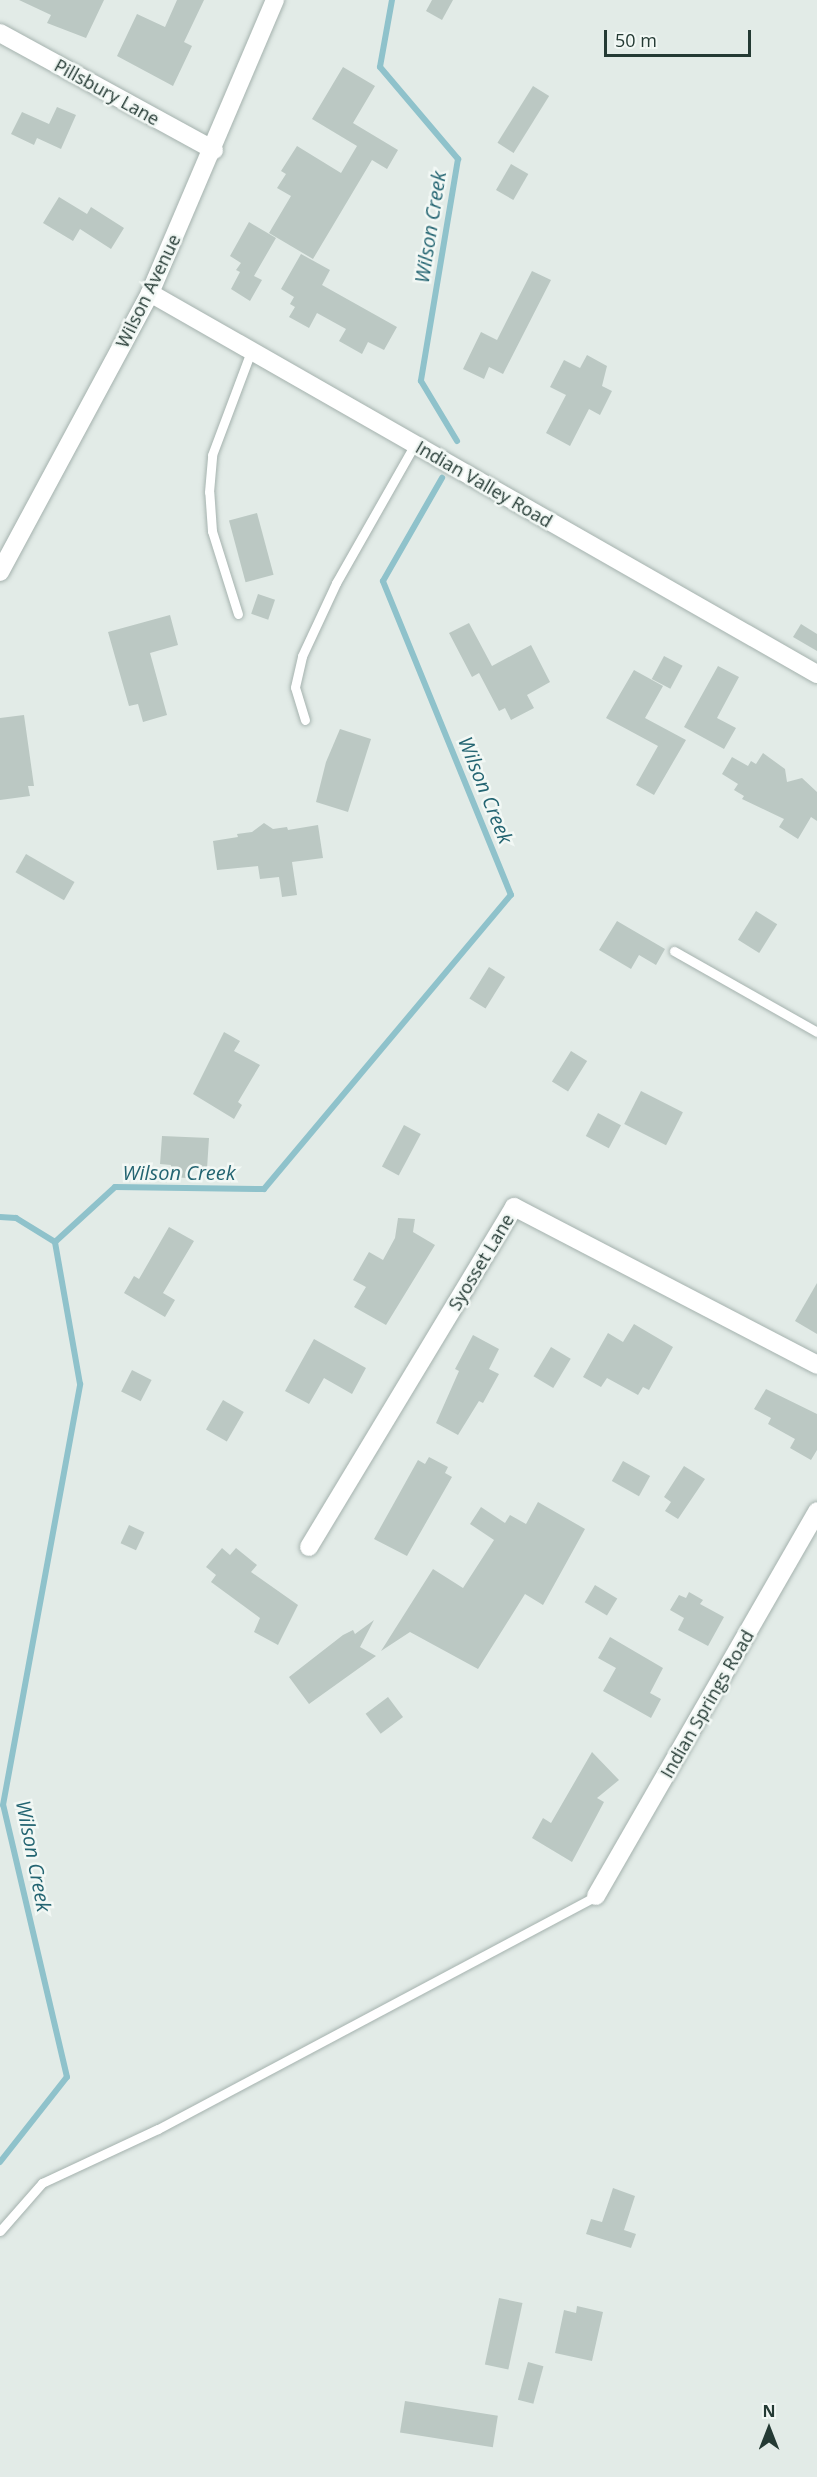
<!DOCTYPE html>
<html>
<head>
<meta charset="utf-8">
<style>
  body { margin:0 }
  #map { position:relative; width:817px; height:2477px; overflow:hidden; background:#e2ebe7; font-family:"Open Sans",sans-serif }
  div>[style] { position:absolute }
  .stream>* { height:6px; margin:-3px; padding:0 3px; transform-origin:3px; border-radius:3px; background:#8fc2cb }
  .building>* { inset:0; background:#bbc8c3; transform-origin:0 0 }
  .roads { filter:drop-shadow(0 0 2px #a5b2ae) drop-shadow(0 0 2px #a5b2ae) }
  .service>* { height:9px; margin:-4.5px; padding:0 4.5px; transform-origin:4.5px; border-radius:4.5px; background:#fff }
  .minor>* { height:18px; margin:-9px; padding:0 9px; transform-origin:9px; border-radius:9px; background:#fff }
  span { translate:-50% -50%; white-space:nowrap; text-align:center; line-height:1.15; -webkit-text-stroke:5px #f2f8f5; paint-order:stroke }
  .street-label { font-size:18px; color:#243a34 }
  .water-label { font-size:20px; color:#236471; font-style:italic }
  .north { position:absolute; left:739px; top:2399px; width:60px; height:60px; -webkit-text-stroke:4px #f2f8f5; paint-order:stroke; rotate:0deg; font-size:16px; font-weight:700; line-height:24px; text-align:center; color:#243a34 }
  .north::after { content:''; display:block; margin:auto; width:21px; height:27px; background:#243a34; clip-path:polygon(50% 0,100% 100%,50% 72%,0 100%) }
  .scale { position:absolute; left:604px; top:30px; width:147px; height:27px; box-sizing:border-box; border:3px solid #243a34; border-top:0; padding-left:8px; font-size:18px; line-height:21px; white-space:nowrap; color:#243a34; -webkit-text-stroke:4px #f2f8f5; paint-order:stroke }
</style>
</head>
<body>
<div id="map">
  <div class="stream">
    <i style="left:392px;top:0;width:68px;rotate:100.2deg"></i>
    <i style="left:380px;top:67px;width:121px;rotate:49.7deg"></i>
    <i style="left:458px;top:159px;width:225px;rotate:99.5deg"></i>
    <i style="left:421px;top:381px;width:70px;rotate:59deg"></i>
    <i style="left:0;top:1217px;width:16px;rotate:4deg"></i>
    <i style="left:16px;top:1218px;width:46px;rotate:31.6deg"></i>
    <i style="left:0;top:2162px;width:108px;rotate:-51.8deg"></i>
    <i style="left:67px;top:2077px;width:279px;rotate:-103.2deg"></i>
    <i style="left:3px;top:1805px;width:428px;rotate:-79.6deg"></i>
    <i style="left:80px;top:1384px;width:144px;rotate:-100deg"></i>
    <i style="left:55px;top:1242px;width:81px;rotate:-42.5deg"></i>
    <i style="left:115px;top:1187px;width:149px;rotate:0.8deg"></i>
    <i style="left:264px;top:1189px;width:384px;rotate:-50deg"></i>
    <i style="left:511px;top:895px;width:339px;rotate:-112.2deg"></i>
    <i style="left:383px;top:581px;width:119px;rotate:-60.2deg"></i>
  </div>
  <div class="building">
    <i style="clip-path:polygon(19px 0,104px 0,86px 38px,47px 23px,51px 15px)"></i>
    <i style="clip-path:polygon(177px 0,204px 0,184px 42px,192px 46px,173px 86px,117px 56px,137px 14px,165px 27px)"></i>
    <i style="clip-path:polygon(432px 0,453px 0,442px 20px,426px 11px)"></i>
    <i style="clip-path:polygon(343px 67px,375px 86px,353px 123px,398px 150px,387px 169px,372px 160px,313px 259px,269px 233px,291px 196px,277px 188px,286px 174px,281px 171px,297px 146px,341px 173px,357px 146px,312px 119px)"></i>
    <i style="left:533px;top:86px;width:19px;height:67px;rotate:32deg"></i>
    <i style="clip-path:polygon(57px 107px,76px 115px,61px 149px,37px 138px,34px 145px,11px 134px,22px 112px,49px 124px)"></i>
    <i style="left:511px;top:164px;width:20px;height:30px;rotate:30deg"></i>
    <i style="clip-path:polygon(59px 197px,87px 214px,91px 207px,124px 228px,111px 249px,80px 229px,73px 241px,43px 223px)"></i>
    <i style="clip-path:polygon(249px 222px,276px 238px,254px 276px,262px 280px,250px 301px,231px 289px,240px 272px,236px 270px,241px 263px,230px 256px)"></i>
    <i style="clip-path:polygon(301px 254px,330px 270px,322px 285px,397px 327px,384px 350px,368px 342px,362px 354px,339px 341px,346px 329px,317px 313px,309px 328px,289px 317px,295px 307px,290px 304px,294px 297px,281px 289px)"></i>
    <i style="clip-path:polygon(532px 271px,551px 280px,503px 374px,489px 367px,484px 379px,463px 369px,481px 332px,497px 340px)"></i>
    <i style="clip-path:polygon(587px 355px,607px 366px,602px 386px,612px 391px,600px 415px,589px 409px,570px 446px,546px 433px,566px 395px,550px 387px,564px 360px,580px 368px)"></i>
    <i style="left:257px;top:513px;width:64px;height:29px;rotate:75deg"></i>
    <i style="left:258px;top:594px;width:18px;height:21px;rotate:19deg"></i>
    <i style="clip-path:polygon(170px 615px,178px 645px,150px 653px,167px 715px,143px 722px,138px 704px,129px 706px,108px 632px)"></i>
    <i style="clip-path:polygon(469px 623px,492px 666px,531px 645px,550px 682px,527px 695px,534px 708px,511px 720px,505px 708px,499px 711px,479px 673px,472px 677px,449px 633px)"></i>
    <i style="clip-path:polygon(801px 624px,817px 634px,817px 651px,793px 637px)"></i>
    <i style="left:664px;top:656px;width:21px;height:26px;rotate:28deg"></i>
    <i style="clip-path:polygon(718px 666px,739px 677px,717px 718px,736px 728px,724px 749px,684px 727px)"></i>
    <i style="clip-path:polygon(634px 670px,663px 686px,645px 718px,686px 740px,654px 795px,636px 785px,658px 746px,606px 718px)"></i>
    <i style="clip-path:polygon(24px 715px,34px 786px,28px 786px,30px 796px,0 800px,0 718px)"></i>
    <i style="clip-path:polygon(340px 729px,371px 739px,348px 812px,316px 802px,326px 762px)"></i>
    <i style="clip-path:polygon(763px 753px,785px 769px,787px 782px,802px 778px,817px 792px,817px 821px,811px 817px,798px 839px,779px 827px,784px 819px,742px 799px,744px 796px,734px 790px,738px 784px,722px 774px,732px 757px,748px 766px,751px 761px,756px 764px)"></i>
    <i style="clip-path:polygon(264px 823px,273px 829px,287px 827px,288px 830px,318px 825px,323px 858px,292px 862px,297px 895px,282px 897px,279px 877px,260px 879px,258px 866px,217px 870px,213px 841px,238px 837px,237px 834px,252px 832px)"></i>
    <i style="left:26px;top:854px;width:56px;height:21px;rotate:30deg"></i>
    <i style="left:756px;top:911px;width:25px;height:34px;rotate:32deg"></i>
    <i style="clip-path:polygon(617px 921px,665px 949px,656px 965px,639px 955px,631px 969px,599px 950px)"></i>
    <i style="left:489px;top:967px;width:19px;height:37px;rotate:32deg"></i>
    <i style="clip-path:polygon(224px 1032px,240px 1041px,234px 1051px,260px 1065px,238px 1102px,242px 1105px,234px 1119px,193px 1094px)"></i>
    <i style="left:571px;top:1051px;width:19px;height:36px;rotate:32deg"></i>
    <i style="left:641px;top:1091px;width:47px;height:37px;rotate:27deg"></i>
    <i style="left:598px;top:1113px;width:26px;height:26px;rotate:28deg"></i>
    <i style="left:404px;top:1125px;width:19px;height:47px;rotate:28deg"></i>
    <i style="clip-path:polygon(162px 1136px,209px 1138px,207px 1169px,187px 1168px,187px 1178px,171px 1177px,171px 1165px,160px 1164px)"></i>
    <i style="clip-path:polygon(398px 1218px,415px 1219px,413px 1232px,435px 1245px,386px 1325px,354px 1307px,366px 1287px,353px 1280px,369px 1252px,383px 1260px,395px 1238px)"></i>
    <i style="clip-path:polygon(169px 1227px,194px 1241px,163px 1293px,175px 1300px,165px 1317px,124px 1293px,134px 1276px,139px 1279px)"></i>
    <i style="clip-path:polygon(817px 1283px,817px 1334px,795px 1321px)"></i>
    <i style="clip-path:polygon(634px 1324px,673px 1347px,649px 1390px,643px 1387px,638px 1395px,607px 1378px,601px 1387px,583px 1377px,608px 1333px,623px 1342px)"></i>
    <i style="clip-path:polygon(473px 1335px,499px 1349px,489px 1369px,499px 1374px,483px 1403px,479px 1401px,458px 1435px,436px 1423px,459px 1371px,455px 1369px)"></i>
    <i style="clip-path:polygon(314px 1339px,366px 1368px,352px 1394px,324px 1378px,309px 1404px,285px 1391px)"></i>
    <i style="left:551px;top:1347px;width:23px;height:34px;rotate:31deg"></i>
    <i style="left:132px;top:1370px;width:22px;height:24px;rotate:27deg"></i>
    <i style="clip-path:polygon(766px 1389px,817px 1414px,817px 1450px,811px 1460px,790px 1448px,795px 1439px,768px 1424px,771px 1418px,754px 1409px)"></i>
    <i style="left:223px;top:1400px;width:24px;height:34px;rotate:30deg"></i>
    <i style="clip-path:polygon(429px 1457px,448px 1467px,445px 1473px,452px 1477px,407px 1556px,374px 1539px,418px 1460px,425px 1464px)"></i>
    <i style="left:623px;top:1461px;width:31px;height:23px;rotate:29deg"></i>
    <i style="clip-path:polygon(684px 1466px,705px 1479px,678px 1519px,665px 1511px,671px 1502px,664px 1497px)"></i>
    <i style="clip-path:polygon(538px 1502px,585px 1529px,543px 1605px,525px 1594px,478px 1669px,410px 1632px,381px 1651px,433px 1569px,463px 1588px,494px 1540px,470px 1524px,481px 1507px,505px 1523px,510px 1515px,526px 1524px)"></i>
    <i style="left:129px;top:1525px;width:17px;height:20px;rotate:25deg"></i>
    <i style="clip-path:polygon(222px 1548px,230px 1555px,236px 1548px,257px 1565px,251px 1572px,298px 1605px,278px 1645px,254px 1632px,260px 1618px,211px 1582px,216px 1575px,206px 1567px)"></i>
    <i style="left:595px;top:1585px;width:26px;height:20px;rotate:31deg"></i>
    <i style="clip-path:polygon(689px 1592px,703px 1600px,700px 1604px,724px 1617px,708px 1646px,678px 1630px,684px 1618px,670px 1610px,679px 1595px,686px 1598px)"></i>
    <i style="clip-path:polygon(374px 1620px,360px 1647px,376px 1656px,309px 1704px,289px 1677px,343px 1635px,353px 1630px,355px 1634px)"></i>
    <i style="clip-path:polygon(610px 1637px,663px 1668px,650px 1693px,661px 1699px,651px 1718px,603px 1691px,616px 1668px,598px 1658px)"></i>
    <i style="left:388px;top:1697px;width:25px;height:28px;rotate:53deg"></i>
    <i style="clip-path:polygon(592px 1752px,619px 1780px,597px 1798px,604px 1802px,572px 1862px,532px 1838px,543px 1818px,551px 1823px)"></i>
    <i style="clip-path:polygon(613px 2188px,635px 2196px,624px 2230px,636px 2234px,631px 2248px,586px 2234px,591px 2219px,602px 2222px)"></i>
    <i style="left:499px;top:2298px;width:24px;height:68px;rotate:12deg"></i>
    <i style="clip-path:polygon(577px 2306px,603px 2312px,592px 2361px,555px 2353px,564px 2310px,576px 2313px)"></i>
    <i style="left:528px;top:2362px;width:16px;height:39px;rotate:15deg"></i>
    <i style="left:405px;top:2401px;width:94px;height:32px;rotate:9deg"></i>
  </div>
  <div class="roads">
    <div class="service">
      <i style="left:238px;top:614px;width:87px;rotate:-107.4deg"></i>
      <i style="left:212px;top:531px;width:39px;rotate:-94deg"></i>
      <i style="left:209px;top:492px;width:37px;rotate:-85deg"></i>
      <i style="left:212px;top:455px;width:111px;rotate:-69.4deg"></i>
      <i style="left:305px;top:720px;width:34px;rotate:-107deg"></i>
      <i style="left:295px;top:687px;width:32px;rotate:-77deg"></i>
      <i style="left:302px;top:656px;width:81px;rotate:-65deg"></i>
      <i style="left:336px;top:583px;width:160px;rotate:-60.4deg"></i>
      <i style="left:674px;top:951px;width:164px;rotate:29.5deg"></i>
      <i style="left:0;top:2231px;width:64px;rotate:-48.8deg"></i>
      <i style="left:42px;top:2183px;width:128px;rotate:-25deg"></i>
      <i style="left:158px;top:2129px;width:496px;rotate:-28deg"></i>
    </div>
    <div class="minor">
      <i style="left:0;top:33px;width:244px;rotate:28.7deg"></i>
      <i style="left:150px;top:293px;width:768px;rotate:29.74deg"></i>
      <i style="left:0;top:572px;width:317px;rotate:-61.7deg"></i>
      <i style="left:150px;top:293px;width:319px;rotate:-66.9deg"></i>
      <i style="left:309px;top:1547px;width:397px;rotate:-58.9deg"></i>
      <i style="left:514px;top:1207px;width:342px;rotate:27.5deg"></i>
      <i style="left:596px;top:1896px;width:444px;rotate:-60.1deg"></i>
    </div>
  </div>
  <div class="street-label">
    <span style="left:107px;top:92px;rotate:29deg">Pillsbury Lane</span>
    <span style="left:148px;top:291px;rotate:-64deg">Wilson Avenue</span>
    <span style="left:484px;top:484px;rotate:30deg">Indian Valley Road</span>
    <span style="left:481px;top:1262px;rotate:-59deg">Syosset Lane</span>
    <span style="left:707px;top:1704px;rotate:-60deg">Indian Springs Road</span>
  </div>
  <div class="water-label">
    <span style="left:430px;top:227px;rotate:-81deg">Wilson Creek</span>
    <span style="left:486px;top:790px;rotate:68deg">Wilson Creek</span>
    <span style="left:179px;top:1172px">Wilson Creek</span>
    <span style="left:34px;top:1856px;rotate:79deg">Wilson Creek</span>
  </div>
  <div class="north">N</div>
  <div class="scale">50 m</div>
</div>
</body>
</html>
